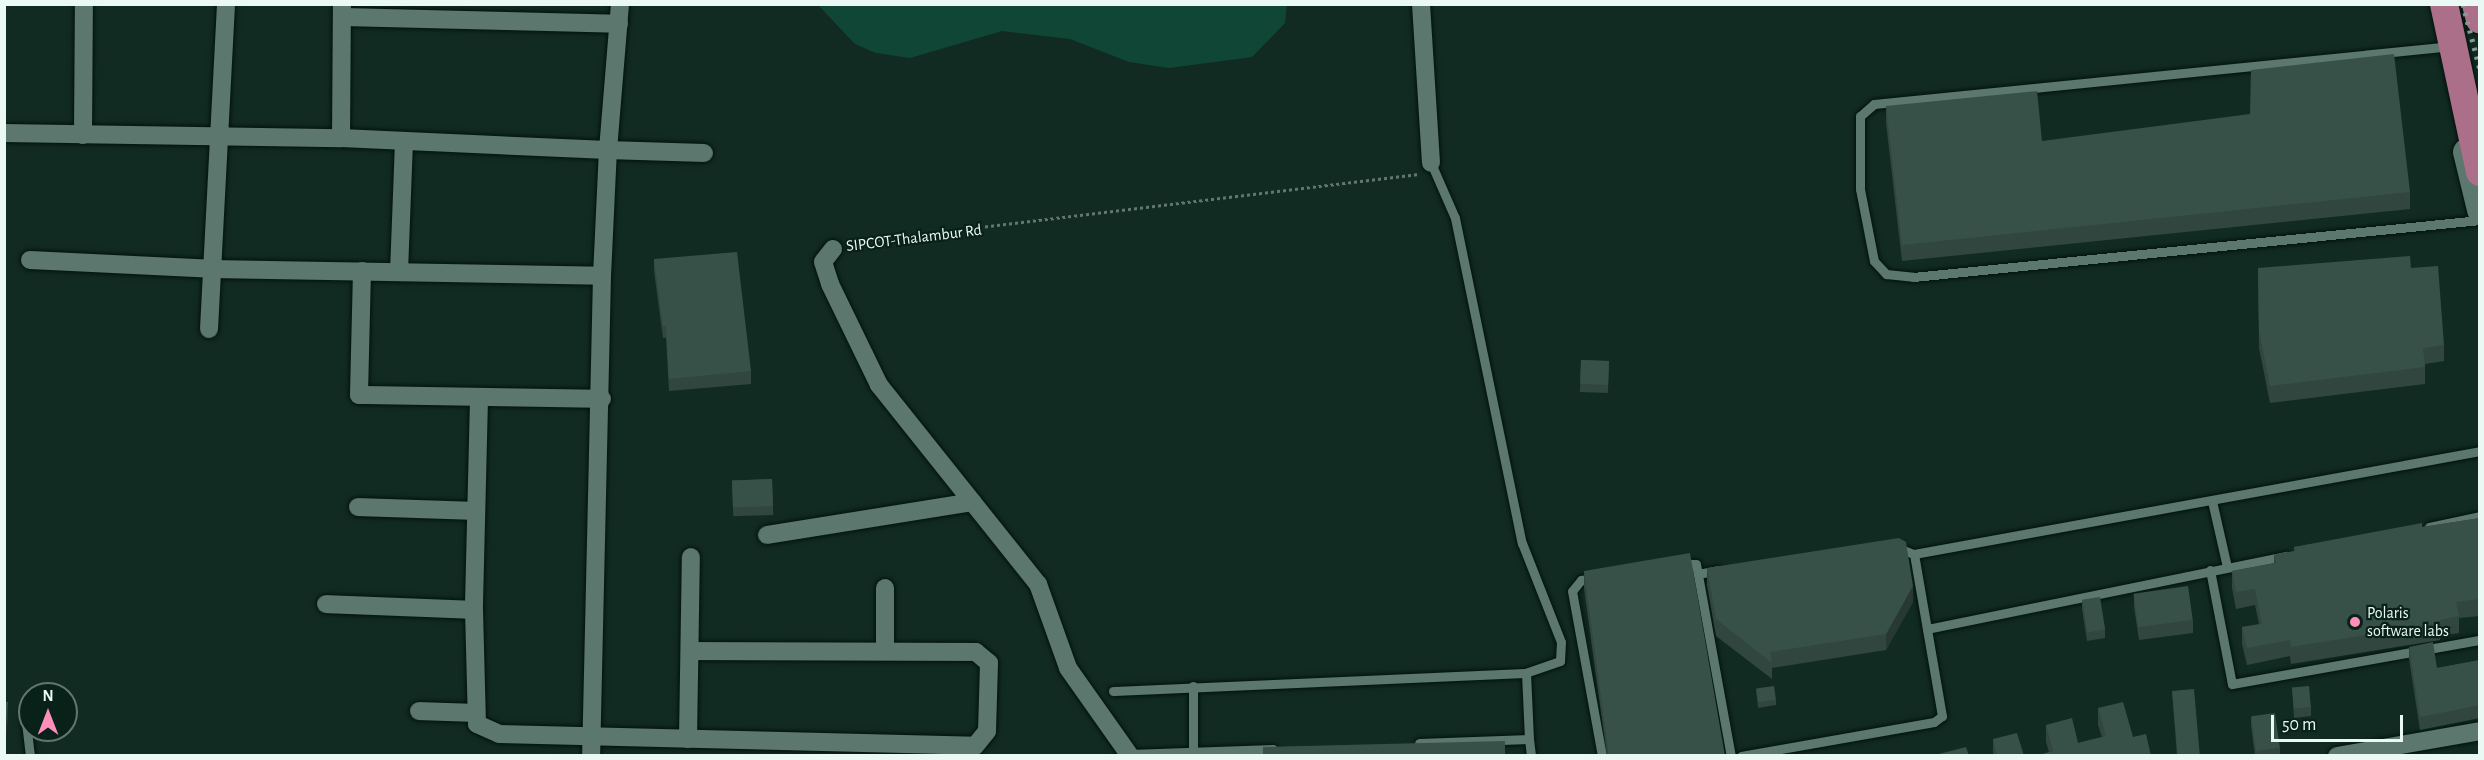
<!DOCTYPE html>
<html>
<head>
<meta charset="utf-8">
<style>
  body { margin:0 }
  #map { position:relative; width:2484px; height:760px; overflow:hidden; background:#122b22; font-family:"Alegreya Sans",sans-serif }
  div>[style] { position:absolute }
  .water>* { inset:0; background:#104636 }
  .path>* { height:3px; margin-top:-1.5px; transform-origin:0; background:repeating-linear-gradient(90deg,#60766e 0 3px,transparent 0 6px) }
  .roads { filter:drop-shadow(0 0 2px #00130c) drop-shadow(0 0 2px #00130c) }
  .lane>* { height:9px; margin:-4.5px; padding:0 4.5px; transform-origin:4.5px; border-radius:4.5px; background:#5c776d }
  .street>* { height:18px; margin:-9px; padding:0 9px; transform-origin:9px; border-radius:9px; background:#5c776d }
  .secondary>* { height:26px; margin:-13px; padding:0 13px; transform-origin:13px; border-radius:13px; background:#5c776d }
  .primary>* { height:28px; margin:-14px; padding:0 14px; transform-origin:14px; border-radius:14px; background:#ac6f89 }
  .rail>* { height:4.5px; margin-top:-2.25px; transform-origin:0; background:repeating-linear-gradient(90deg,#879a93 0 3px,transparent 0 9px) }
  .wall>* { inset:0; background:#30463e; transform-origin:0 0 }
  .shaded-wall>* { inset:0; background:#273932 }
  .building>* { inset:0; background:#385148; transform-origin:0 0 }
  .dots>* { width:16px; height:16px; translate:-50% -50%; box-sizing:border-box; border:3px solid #082119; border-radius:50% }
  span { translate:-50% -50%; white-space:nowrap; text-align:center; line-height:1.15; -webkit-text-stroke:4.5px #082119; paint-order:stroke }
  .street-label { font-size:16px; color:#eaf9f3 }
  .poi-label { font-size:16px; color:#eaf9f3 }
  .left { translate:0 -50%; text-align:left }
  .frame { position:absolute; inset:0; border:6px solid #eaf9f3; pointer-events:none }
  .north { position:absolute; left:18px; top:682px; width:60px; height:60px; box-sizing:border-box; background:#082119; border:2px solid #627770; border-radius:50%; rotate:0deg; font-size:16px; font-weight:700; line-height:24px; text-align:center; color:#eaf9f3 }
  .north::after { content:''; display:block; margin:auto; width:21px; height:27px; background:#ff8eba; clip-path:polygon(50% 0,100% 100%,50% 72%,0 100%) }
  .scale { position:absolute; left:2271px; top:715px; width:132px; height:27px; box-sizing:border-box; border:3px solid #eaf9f3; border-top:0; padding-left:8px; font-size:18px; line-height:21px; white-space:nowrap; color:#eaf9f3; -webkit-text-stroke:4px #082119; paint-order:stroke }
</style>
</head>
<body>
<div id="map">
  <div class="water">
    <i style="clip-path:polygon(1287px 4px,1285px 23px,1252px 57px,1169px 68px,1129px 62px,1070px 39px,1002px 31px,910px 58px,876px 53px,855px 44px,818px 5px)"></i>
  </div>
  <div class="path">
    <i style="left:848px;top:243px;width:575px;rotate:-6.89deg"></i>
  </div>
  <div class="roads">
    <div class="lane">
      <i style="left:2442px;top:47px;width:571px;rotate:174.27deg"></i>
      <i style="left:1874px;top:104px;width:18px;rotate:139deg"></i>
      <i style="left:1860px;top:116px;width:73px;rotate:90deg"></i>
      <i style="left:1860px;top:189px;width:73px;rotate:79deg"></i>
      <i style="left:1874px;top:261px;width:18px;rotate:47deg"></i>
      <i style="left:1886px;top:274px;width:27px;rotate:6deg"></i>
      <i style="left:1913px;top:277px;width:570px;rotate:-5.74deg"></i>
      <i style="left:1431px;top:163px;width:60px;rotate:66.4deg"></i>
      <i style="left:1455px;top:218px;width:332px;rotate:78.4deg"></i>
      <i style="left:1522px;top:543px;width:106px;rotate:68.5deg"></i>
      <i style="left:1561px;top:642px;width:19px;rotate:93deg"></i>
      <i style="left:1560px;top:661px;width:36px;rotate:161deg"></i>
      <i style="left:2212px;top:501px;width:68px;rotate:77.2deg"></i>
      <i style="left:2429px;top:527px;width:52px;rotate:-12.2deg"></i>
      <i style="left:1898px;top:548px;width:17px;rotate:21deg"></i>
      <i style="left:1914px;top:554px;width:575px;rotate:-10.31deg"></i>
      <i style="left:1680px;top:563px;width:16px;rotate:4deg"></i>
      <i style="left:1696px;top:564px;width:195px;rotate:79.7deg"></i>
      <i style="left:2210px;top:570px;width:116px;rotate:79.1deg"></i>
      <i style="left:2232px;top:684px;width:252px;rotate:-10.1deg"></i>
      <i style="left:1698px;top:574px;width:20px;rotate:-11deg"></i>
      <i style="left:1595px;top:578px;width:14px;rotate:172deg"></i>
      <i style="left:1581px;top:580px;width:14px;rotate:129deg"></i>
      <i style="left:1572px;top:591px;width:168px;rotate:79.7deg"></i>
      <i style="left:1927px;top:629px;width:366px;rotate:-11.5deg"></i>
      <i style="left:1193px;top:686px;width:66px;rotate:90deg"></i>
      <i style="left:1113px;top:691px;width:413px;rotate:-2.5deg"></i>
      <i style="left:1526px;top:673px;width:66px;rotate:87.4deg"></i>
      <i style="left:1529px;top:739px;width:110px;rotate:177.9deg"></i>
      <i style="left:25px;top:714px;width:42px;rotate:83.2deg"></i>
      <i style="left:1529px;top:739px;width:17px;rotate:83deg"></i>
      <i style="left:1129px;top:754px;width:144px;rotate:-2deg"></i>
      <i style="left:1741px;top:756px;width:196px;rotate:-10deg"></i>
      <i style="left:1934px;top:722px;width:10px;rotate:-37deg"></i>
      <i style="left:1942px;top:716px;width:164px;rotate:-99.8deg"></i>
    </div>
    <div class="street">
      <i style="left:1421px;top:4px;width:159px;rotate:86.4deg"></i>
      <i style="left:342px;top:17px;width:277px;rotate:1.4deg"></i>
      <i style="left:4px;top:133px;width:337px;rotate:0.9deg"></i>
      <i style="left:341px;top:138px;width:267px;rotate:2.6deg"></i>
      <i style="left:608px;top:150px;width:146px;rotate:-85.3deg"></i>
      <i style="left:83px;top:135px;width:131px;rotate:-89.6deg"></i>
      <i style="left:341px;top:138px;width:134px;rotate:-89.6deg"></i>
      <i style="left:833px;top:249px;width:16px;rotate:128deg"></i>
      <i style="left:823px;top:262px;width:23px;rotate:72deg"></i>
      <i style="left:830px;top:284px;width:112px;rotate:64.1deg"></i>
      <i style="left:879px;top:385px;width:255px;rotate:51.4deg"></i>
      <i style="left:1038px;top:584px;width:89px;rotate:70.3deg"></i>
      <i style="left:1068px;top:668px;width:108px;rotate:54.8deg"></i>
      <i style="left:30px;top:260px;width:181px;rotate:2.8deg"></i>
      <i style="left:211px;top:269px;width:391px;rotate:1deg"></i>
      <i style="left:602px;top:276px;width:480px;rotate:91.3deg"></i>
      <i style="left:362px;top:271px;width:124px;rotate:91.4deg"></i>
      <i style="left:359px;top:395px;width:243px;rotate:0.9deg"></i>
      <i style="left:399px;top:272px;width:131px;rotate:-87.8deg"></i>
      <i style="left:602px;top:276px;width:126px;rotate:-87.3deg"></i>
      <i style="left:608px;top:150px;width:96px;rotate:1.8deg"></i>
      <i style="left:209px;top:329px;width:325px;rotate:-87deg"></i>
      <i style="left:479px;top:399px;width:211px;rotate:91.4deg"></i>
      <i style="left:474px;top:610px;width:114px;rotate:88.5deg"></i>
      <i style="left:477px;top:724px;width:24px;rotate:24deg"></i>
      <i style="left:499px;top:734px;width:476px;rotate:1.4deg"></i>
      <i style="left:975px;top:746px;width:19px;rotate:-51deg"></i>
      <i style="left:987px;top:731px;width:68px;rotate:-88.3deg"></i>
      <i style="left:989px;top:663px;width:17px;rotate:-140deg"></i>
      <i style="left:976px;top:652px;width:286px;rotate:-179.8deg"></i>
      <i style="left:358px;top:507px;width:118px;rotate:1.9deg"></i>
      <i style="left:767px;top:535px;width:208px;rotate:-9.1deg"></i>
      <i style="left:885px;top:588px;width:62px;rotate:90deg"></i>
      <i style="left:326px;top:604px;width:148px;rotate:2.3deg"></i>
      <i style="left:419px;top:711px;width:56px;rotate:2deg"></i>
      <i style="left:688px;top:739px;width:182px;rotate:-89.1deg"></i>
      <i style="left:2337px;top:756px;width:145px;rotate:-9.9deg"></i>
    </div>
    <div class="secondary">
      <i style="left:2466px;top:152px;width:60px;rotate:76.4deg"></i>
    </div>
    <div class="primary">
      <i style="left:2444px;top:4px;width:172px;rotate:77.9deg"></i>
      <i style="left:2476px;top:4px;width:16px;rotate:76deg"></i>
    </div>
  </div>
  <div class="rail">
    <i style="left:2463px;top:4px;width:67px;rotate:75.3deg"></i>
  </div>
  <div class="wall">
    <i style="clip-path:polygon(1886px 106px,2042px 141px,2410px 192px,2410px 209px,1902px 261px,1886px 123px)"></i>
    <i style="clip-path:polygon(654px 259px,751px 371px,751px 384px,669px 391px,666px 338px,663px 338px,654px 271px)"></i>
    <i style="clip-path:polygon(2258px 268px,2411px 268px,2444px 345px,2444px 361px,2425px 364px,2425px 384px,2270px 403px,2259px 348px)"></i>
    <i style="left:1581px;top:360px;width:28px;height:32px;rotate:2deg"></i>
    <i style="left:772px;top:479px;width:36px;height:40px;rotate:88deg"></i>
    <i style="clip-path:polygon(2480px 518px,2480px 616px,2459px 618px,2459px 633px,2440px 636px,2440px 640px,2291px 664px,2290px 656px,2247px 665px,2242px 644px,2242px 627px,2259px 624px,2255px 605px,2236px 609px,2232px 588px,2232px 571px,2274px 563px,2274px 555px,2294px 551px,2294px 547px)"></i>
    <i style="clip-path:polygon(1707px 568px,1913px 602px,1886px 650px,1772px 668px,1772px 679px,1716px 636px,1707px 585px)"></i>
    <i style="clip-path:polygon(1584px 571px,1725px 756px,1607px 756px,1584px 588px)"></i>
    <i style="clip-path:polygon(2134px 594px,2193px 620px,2193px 633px,2139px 640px,2134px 607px)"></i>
    <i style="clip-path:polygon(2082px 600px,2105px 630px,2105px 638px,2087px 641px,2082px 609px)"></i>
    <i style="clip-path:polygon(2409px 647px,2437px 668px,2480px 660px,2480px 718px,2420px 730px,2409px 659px)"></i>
    <i style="clip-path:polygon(2292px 687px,2311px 707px,2311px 716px,2294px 718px)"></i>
    <i style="clip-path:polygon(1756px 689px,1776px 700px,1776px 705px,1758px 708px)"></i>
    <i style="clip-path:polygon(2172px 691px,2200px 756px,2177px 756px)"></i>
    <i style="clip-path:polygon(2098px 708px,2133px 737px,2049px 752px,2046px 742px,2046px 725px,2078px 743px,2102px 737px,2098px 725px)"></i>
    <i style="clip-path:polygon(2251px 716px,2280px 748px,2280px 756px,2255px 756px,2251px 725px)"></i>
    <i style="clip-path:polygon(1993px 739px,2024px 756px,1993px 756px)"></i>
  </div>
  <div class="shaded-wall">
    <i style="clip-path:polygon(1913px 586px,1913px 602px,1886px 650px,1886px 634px)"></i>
    <i style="clip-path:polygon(8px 702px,8px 718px,4px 756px)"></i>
  </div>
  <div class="building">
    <i style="clip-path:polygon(2394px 54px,2410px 192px,1902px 245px,1886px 106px,2037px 91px,2042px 141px,2250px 114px,2251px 70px)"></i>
    <i style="clip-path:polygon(737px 252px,751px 371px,669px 379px,666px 326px,663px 326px,654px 259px)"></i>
    <i style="clip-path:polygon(2410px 256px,2411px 268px,2438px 266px,2444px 345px,2423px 348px,2425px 367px,2270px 386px,2259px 331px,2258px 268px)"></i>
    <i style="left:1581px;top:360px;width:28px;height:24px;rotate:2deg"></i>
    <i style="left:772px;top:479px;width:27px;height:40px;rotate:88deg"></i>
    <i style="clip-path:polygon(2480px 518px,2480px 599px,2456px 602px,2459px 616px,2440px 620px,2440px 623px,2291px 647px,2290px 640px,2247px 648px,2242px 627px,2262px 624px,2255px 589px,2236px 592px,2232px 571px,2276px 563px,2274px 555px,2295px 551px,2294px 547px,2422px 523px,2422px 527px)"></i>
    <i style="clip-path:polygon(1899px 538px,1906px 542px,1913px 586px,1886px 634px,1770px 652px,1772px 663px,1716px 619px,1707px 568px)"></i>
    <i style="clip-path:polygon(1690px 553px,1725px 756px,1609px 756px,1584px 571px)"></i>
    <i style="left:2188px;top:586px;width:34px;height:55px;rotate:82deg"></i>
    <i style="left:2100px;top:597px;width:33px;height:18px;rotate:81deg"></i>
    <i style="clip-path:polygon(2433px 642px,2437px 668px,2480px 660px,2480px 705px,2420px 717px,2409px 647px)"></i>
    <i style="left:1774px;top:686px;width:14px;height:18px;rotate:82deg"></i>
    <i style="left:2309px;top:686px;width:21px;height:17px;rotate:85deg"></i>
    <i style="left:2194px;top:689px;width:67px;height:22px;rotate:85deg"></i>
    <i style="clip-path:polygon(4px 702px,8px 702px,4px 751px)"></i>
    <i style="clip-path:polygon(2123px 702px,2133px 737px,2146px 734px,2151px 756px,2035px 756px,2053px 751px,2046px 725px,2072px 718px,2078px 743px,2106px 736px,2098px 708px)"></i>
    <i style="left:2275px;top:713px;width:35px;height:24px;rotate:82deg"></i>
    <i style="clip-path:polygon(2017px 733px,2024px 756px,1997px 756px,1993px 739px)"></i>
    <i style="clip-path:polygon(1505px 741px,1505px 756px,1263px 756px,1263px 747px)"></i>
    <i style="clip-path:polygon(1966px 747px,1969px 756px,1940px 756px,1939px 754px)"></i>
  </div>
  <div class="dots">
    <i style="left:2355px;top:622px;background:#ff8eba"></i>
  </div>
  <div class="street-label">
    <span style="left:914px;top:238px;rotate:-7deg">SIPCOT-Thalambur Rd</span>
  </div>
  <div class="poi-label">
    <span class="left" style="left:2367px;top:622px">Polaris<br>software labs</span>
  </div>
  <div class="frame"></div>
  <div class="north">N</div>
  <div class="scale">50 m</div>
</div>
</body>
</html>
